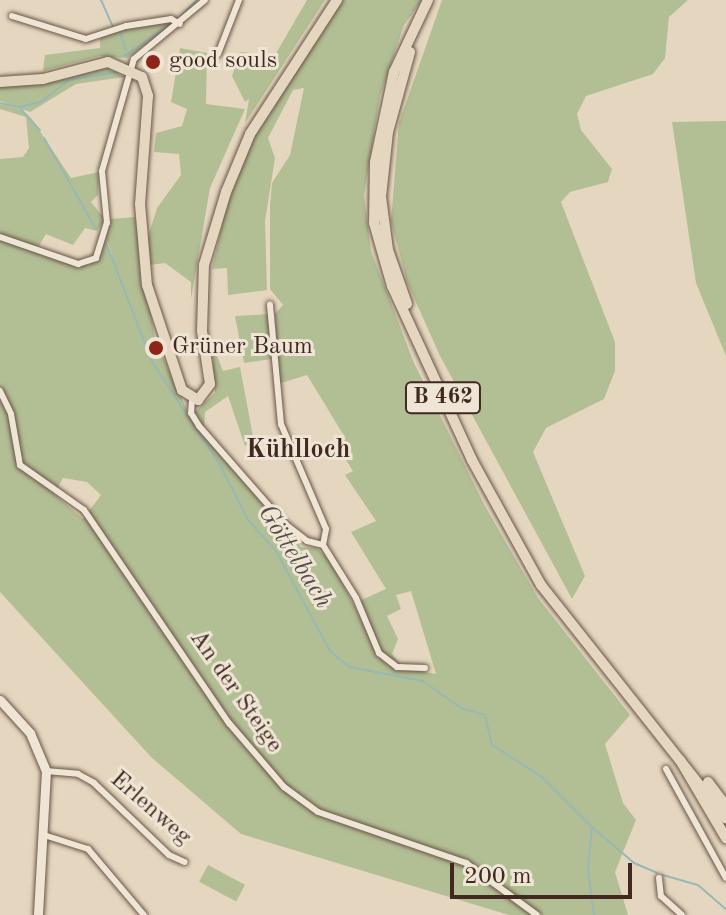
<!DOCTYPE html>
<html>
<head>
<meta charset="utf-8">
<style>
  body { margin:0 }
  #map { position:relative; width:726px; height:915px; overflow:hidden; background:#e5d7bf; font-family:"Old Standard TT",serif }
  div>[style] { position:absolute }
  .green>* { inset:0; background:#b2bf94; transform-origin:0 0 }
  .stream>* { height:2px; margin:-1px; padding:0 1px; transform-origin:1px; border-radius:1px; background:#96b9b5 }
  .roads { filter:drop-shadow(0 0 2px #6a5448) drop-shadow(0 0 2px #6a5448) }
  .street>* { height:6px; margin:-3px; padding:0 3px; transform-origin:3px; border-radius:3px; background:#eee5d5 }
  .secondary>* { height:9px; margin:-4.5px; padding:0 4.5px; transform-origin:4.5px; border-radius:4.5px; background:#eee5d5 }
  .primary>* { height:10px; margin:-5px; padding:0 5px; transform-origin:5px; border-radius:5px; background:#e5d7bf }
  .dots>* { width:22px; height:22px; translate:-50% -50%; box-sizing:border-box; border:4px solid #eee5d5; border-radius:50% }
  span { translate:-50% -50%; white-space:nowrap; text-align:center; line-height:1.15; -webkit-text-stroke:6px #eee5d5; paint-order:stroke }
  .shield-label span { padding:2px 6px; background:#eee5d5; border:2px solid; border-radius:6px; -webkit-text-stroke-width:0 }
  .shield-label { font-size:22px; color:#412921; font-weight:700 }
  .poi-label { font-size:24px; color:#412921 }
  .left { translate:0 -50%; text-align:left }
  .street-label { font-size:24px; color:#412921 }
  .neighbourhood-label { font-size:26px; color:#412921; font-weight:700 }
  .water-label { font-size:26px; color:#564d46; font-style:italic }
  .scale { position:absolute; left:450px; top:863px; width:182px; height:36px; box-sizing:border-box; border:4px solid #412921; border-top:0; padding-left:10px; font-size:24px; line-height:28px; white-space:nowrap; color:#412921; -webkit-text-stroke:6px #eee5d5; paint-order:stroke }
</style>
</head>
<body>
<div id="map">
  <div class="green">
    <i style="clip-path:polygon(307px 0,325px 0,245px 123px,249px 99px,245px 102px,232px 76px,240px 52px,275px 55px)"></i>
    <i style="clip-path:polygon(evenodd,342px 0,422px 0,404px 25px,380px 96px,364px 195px,371px 251px,414px 363px,485px 506px,538px 598px,630px 715px,605px 744px,623px 803px,636px 820px,615px 872px,628px 915px,509px 915px,241px 834px,151px 757px,0 592px,0 239px,89px 265px,100px 256px,102px 238px,113px 257px,104px 233px,110px 219px,135px 217px,155px 339px,191px 419px,301px 547px,316px 548px,330px 559px,381px 658px,388px 665px,436px 674px,411px 591px,396px 595px,401px 609px,387px 616px,398px 639px,392px 654px,401px 665px,379px 651px,359px 601px,386px 589px,351px 532px,376px 521px,345px 475px,353px 471px,336px 444px,346px 439px,307px 375px,278px 384px,275px 314px,283px 305px,270px 289px,270px 205px,272px 183px,290px 155px,304px 88px,293px 90px,268px 138px,275px 158px,265px 221px,267px 290px,228px 295px,227px 268px,212px 269px,226px 207px,252px 141px,342px 0,63px 478px,87px 482px,101px 495px,83px 519px,54px 494px,63px 478px)"></i>
    <i style="clip-path:polygon(442px 0,688px 0,669px 17px,665px 58px,653px 74px,586px 96px,577px 114px,581px 130px,612px 169px,608px 182px,570px 192px,561px 202px,615px 342px,615px 371px,604px 399px,546px 428px,533px 452px,585px 576px,572px 599px,440px 356px,407px 282px,391px 221px,399px 123px)"></i>
    <i style="clip-path:polygon(171px 22px,175px 24px,127px 58px,99px 56px,43px 71px,45px 55px,100px 48px,100px 38px,126px 28px)"></i>
    <i style="clip-path:polygon(180px 48px,207px 53px,206px 104px,245px 109px,210px 188px,191px 299px,191px 282px,165px 263px,150px 265px,147px 240px,157px 208px,181px 175px,179px 154px,154px 152px,156px 133px,182px 126px,187px 109px,171px 102px)"></i>
    <i style="clip-path:polygon(107px 68px,124px 77px,76px 84px,30px 112px,0 101px,0 87px)"></i>
    <i style="clip-path:polygon(0 104px,18px 108px,31px 118px,71px 178px,99px 172px,98px 195px,91px 202px,105px 219px,97px 231px,85px 228px,73px 245px,46px 234px,37px 249px,0 236px,0 159px,23px 157px,29px 148px,26px 117px,0 109px)"></i>
    <i style="clip-path:polygon(726px 121px,726px 356px,696px 283px,672px 122px)"></i>
    <i style="clip-path:polygon(269px 314px,271px 359px,244px 363px,235px 316px)"></i>
    <i style="clip-path:polygon(211px 340px,223px 371px,240px 367px,254px 442px,245px 446px,228px 396px,205px 412px,204px 428px,195px 412px,215px 393px)"></i>
    <i style="left:208px;top:865px;width:42px;height:19px;rotate:28deg"></i>
  </div>
  <div class="stream">
    <i style="left:101px;top:0;width:30px;rotate:66deg"></i>
    <i style="left:181px;top:16px;width:23px;rotate:-45deg"></i>
    <i style="left:120px;top:32px;width:19px;rotate:72deg"></i>
    <i style="left:124px;top:56px;width:54px;rotate:-33.7deg"></i>
    <i style="left:0;top:103px;width:19px;rotate:12deg"></i>
    <i style="left:19px;top:107px;width:23px;rotate:-13deg"></i>
    <i style="left:41px;top:102px;width:36px;rotate:-38deg"></i>
    <i style="left:69px;top:80px;width:49px;rotate:-9.5deg"></i>
    <i style="left:20px;top:108px;width:30px;rotate:48deg"></i>
    <i style="left:44px;top:138px;width:103px;rotate:60.2deg"></i>
    <i style="left:105px;top:240px;width:131px;rotate:68.9deg"></i>
    <i style="left:152px;top:362px;width:121px;rotate:56.4deg"></i>
    <i style="left:219px;top:463px;width:64px;rotate:63deg"></i>
    <i style="left:248px;top:520px;width:42px;rotate:47.9deg"></i>
    <i style="left:276px;top:551px;width:114px;rotate:61.6deg"></i>
    <i style="left:330px;top:651px;width:25px;rotate:40deg"></i>
    <i style="left:349px;top:667px;width:75px;rotate:10.7deg"></i>
    <i style="left:423px;top:681px;width:47px;rotate:35.4deg"></i>
    <i style="left:461px;top:708px;width:25px;rotate:16deg"></i>
    <i style="left:485px;top:715px;width:31px;rotate:77deg"></i>
    <i style="left:492px;top:745px;width:59px;rotate:32.6deg"></i>
    <i style="left:542px;top:777px;width:71px;rotate:45deg"></i>
    <i style="left:592px;top:827px;width:43px;rotate:95.3deg"></i>
    <i style="left:588px;top:870px;width:45px;rotate:82.4deg"></i>
    <i style="left:593px;top:828px;width:54px;rotate:40.5deg"></i>
    <i style="left:634px;top:863px;width:25px;rotate:23deg"></i>
    <i style="left:663px;top:875px;width:36px;rotate:16deg"></i>
    <i style="left:698px;top:885px;width:37px;rotate:41deg"></i>
  </div>
  <div class="roads">
    <div class="street">
      <i style="left:12px;top:16px;width:77px;rotate:17.3deg"></i>
      <i style="left:86px;top:39px;width:42px;rotate:-18deg"></i>
      <i style="left:126px;top:26px;width:46px;rotate:-8.8deg"></i>
      <i style="left:171px;top:19px;width:10px;rotate:29deg"></i>
      <i style="left:218px;top:54px;width:58px;rotate:-68.7deg"></i>
      <i style="left:0;top:237px;width:83px;rotate:19.1deg"></i>
      <i style="left:78px;top:264px;width:19px;rotate:-18deg"></i>
      <i style="left:96px;top:258px;width:37px;rotate:-73deg"></i>
      <i style="left:107px;top:223px;width:52px;rotate:-95.5deg"></i>
      <i style="left:102px;top:171px;width:116px;rotate:-74.1deg"></i>
      <i style="left:134px;top:59px;width:92px;rotate:-39.7deg"></i>
      <i style="left:0;top:391px;width:25px;rotate:64deg"></i>
      <i style="left:11px;top:414px;width:52px;rotate:80deg"></i>
      <i style="left:20px;top:465px;width:78px;rotate:35.1deg"></i>
      <i style="left:84px;top:510px;width:258px;rotate:55.8deg"></i>
      <i style="left:229px;top:723px;width:84px;rotate:49.3deg"></i>
      <i style="left:284px;top:787px;width:42px;rotate:36.3deg"></i>
      <i style="left:318px;top:812px;width:157px;rotate:19deg"></i>
      <i style="left:466px;top:863px;width:88px;rotate:36.2deg"></i>
      <i style="left:192px;top:399px;width:14px;rotate:94deg"></i>
      <i style="left:191px;top:413px;width:15px;rotate:58deg"></i>
      <i style="left:199px;top:426px;width:129px;rotate:48.8deg"></i>
      <i style="left:284px;top:523px;width:29px;rotate:38deg"></i>
      <i style="left:307px;top:541px;width:16px;rotate:14deg"></i>
      <i style="left:323px;top:545px;width:16px;rotate:-79deg"></i>
      <i style="left:326px;top:529px;width:114px;rotate:-113.2deg"></i>
      <i style="left:281px;top:424px;width:120px;rotate:-95.3deg"></i>
      <i style="left:323px;top:545px;width:62px;rotate:58.1deg"></i>
      <i style="left:356px;top:598px;width:60px;rotate:67.3deg"></i>
      <i style="left:379px;top:653px;width:23px;rotate:38deg"></i>
      <i style="left:397px;top:667px;width:28px;rotate:2deg"></i>
      <i style="left:666px;top:769px;width:124px;rotate:61.2deg"></i>
      <i style="left:46px;top:771px;width:32px;rotate:5deg"></i>
      <i style="left:78px;top:774px;width:18px;rotate:29deg"></i>
      <i style="left:94px;top:783px;width:104px;rotate:43.8deg"></i>
      <i style="left:169px;top:855px;width:17px;rotate:24deg"></i>
      <i style="left:44px;top:835px;width:46px;rotate:17.7deg"></i>
      <i style="left:88px;top:849px;width:87px;rotate:49.7deg"></i>
      <i style="left:659px;top:878px;width:18px;rotate:84deg"></i>
      <i style="left:661px;top:896px;width:28px;rotate:42deg"></i>
    </div>
    <div class="secondary">
      <i style="left:0;top:700px;width:45px;rotate:47.7deg"></i>
      <i style="left:30px;top:733px;width:41px;rotate:67.2deg"></i>
      <i style="left:46px;top:771px;width:144px;rotate:93.2deg"></i>
    </div>
    <div class="primary">
      <i style="left:428px;top:0;width:80px;rotate:115.3deg"></i>
      <i style="left:394px;top:72px;width:92px;rotate:101.9deg"></i>
      <i style="left:375px;top:162px;width:61px;rotate:90.9deg"></i>
      <i style="left:374px;top:223px;width:66px;rotate:74.1deg"></i>
      <i style="left:392px;top:286px;width:192px;rotate:65.3deg"></i>
      <i style="left:472px;top:460px;width:143px;rotate:61.1deg"></i>
      <i style="left:541px;top:585px;width:298px;rotate:51.6deg"></i>
      <i style="left:0;top:82px;width:43px;rotate:-4deg"></i>
      <i style="left:43px;top:79px;width:67px;rotate:-14.7deg"></i>
      <i style="left:108px;top:62px;width:37px;rotate:24deg"></i>
      <i style="left:142px;top:77px;width:20px;rotate:72deg"></i>
      <i style="left:148px;top:96px;width:108px;rotate:94.2deg"></i>
      <i style="left:140px;top:204px;width:81px;rotate:85.1deg"></i>
      <i style="left:147px;top:285px;width:111px;rotate:71.6deg"></i>
      <i style="left:182px;top:390px;width:19px;rotate:32deg"></i>
      <i style="left:198px;top:400px;width:20px;rotate:-53deg"></i>
      <i style="left:210px;top:384px;width:54px;rotate:-98.6deg"></i>
      <i style="left:202px;top:331px;width:66px;rotate:-88.3deg"></i>
      <i style="left:204px;top:265px;width:76px;rotate:-73.2deg"></i>
      <i style="left:226px;top:192px;width:63px;rotate:-67.5deg"></i>
      <i style="left:250px;top:134px;width:160px;rotate:-57deg"></i>
      <i style="left:407px;top:304px;width:57px;rotate:-109.4deg"></i>
      <i style="left:388px;top:250px;width:53px;rotate:-97.5deg"></i>
      <i style="left:381px;top:197px;width:65px;rotate:-83.9deg"></i>
      <i style="left:388px;top:132px;width:83px;rotate:-74.6deg"></i>
      <i style="left:680px;top:760px;width:91px;rotate:59.5deg"></i>
      <i style="left:708px;top:782px;width:30px;rotate:53deg"></i>
    </div>
  </div>
  <div class="dots">
    <i style="left:153px;top:62px;background:#8f2418"></i>
    <i style="left:156px;top:348px;background:#8f2418"></i>
  </div>
  <div class="shield-label">
    <span style="left:443px;top:398px">B 462</span>
  </div>
  <div class="poi-label">
    <span class="left" style="left:169px;top:62px">good souls</span>
    <span class="left" style="left:172px;top:348px">Grüner Baum</span>
  </div>
  <div class="street-label">
    <span style="left:235px;top:692px;rotate:55deg">An der Steige</span>
    <span style="left:150px;top:809px;rotate:41deg">Erlenweg</span>
  </div>
  <div class="neighbourhood-label">
    <span style="left:298px;top:451px">Kühlloch</span>
  </div>
  <div class="water-label">
    <span style="left:294px;top:557px;rotate:58deg">Göttelbach</span>
  </div>
  <div class="scale">200 m</div>
</div>
</body>
</html>
